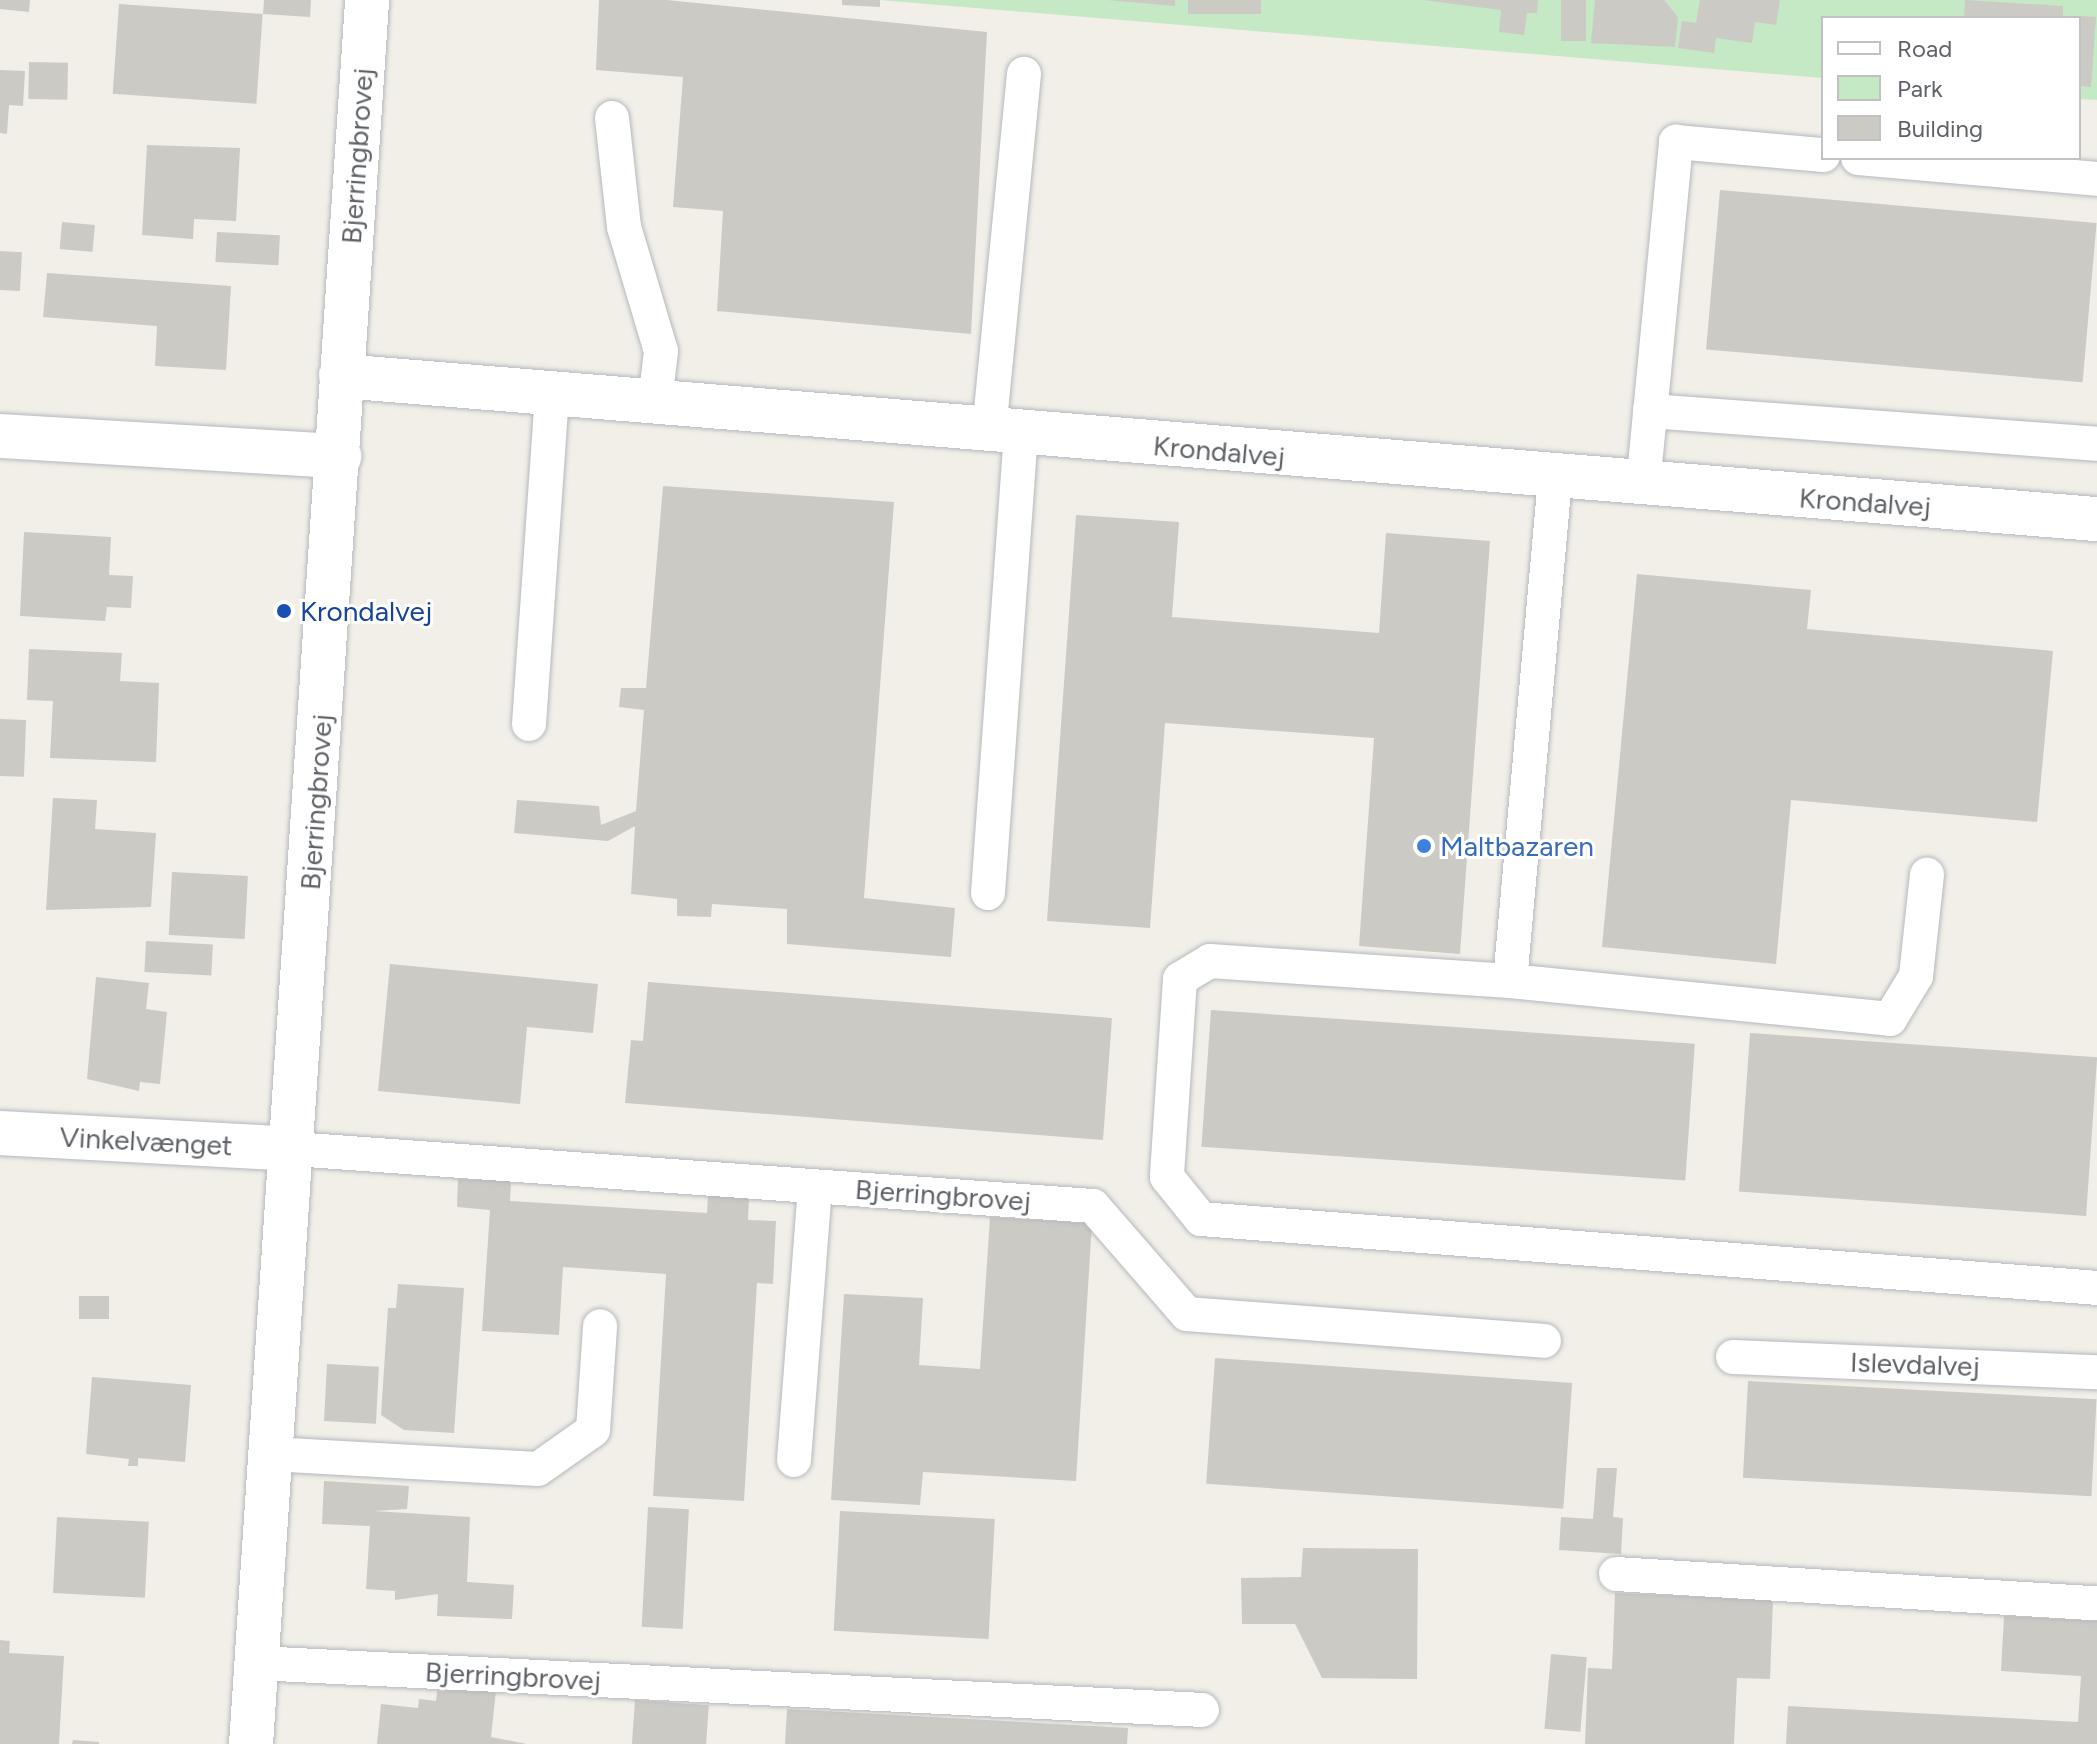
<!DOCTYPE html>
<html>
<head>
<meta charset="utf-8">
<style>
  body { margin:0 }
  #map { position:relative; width:2097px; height:1744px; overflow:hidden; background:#f1efe8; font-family:Figtree,sans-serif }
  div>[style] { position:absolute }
  .green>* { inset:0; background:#c5e8c5 }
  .building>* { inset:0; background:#cccac5; transform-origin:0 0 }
  .roads { filter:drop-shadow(0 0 2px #b5b8bc) drop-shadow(0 0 2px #b5b8bc) }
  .service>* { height:34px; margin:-17px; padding:0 17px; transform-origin:17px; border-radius:17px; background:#fff }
  .minor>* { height:44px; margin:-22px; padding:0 22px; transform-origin:22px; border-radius:22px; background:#fff }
  .dots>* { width:22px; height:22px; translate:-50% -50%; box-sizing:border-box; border:4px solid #fff; border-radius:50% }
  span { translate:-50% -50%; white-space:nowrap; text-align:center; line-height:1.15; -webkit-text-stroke:6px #fff; paint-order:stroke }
  .street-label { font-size:28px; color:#5f6368 }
  .transit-label { font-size:28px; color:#164399 }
  .left { translate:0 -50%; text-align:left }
  .shop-label { font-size:28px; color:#366cbe }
  .legend { position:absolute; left:1821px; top:16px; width:260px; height:144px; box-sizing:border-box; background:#fff; border:2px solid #bfc1c3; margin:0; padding:10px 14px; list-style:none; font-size:24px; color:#5f6368 }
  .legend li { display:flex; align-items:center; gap:16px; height:40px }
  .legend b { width:40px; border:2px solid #bfc1c3 }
</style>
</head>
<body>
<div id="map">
  <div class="green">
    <i style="clip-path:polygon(879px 0,2097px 0,2097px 100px,2079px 99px,2079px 18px,1823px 18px,1823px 78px)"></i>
  </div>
  <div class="building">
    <i style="clip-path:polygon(0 0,30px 0,29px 12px,0 9px)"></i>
    <i style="clip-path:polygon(264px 0,311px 0,310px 17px,263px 14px)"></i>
    <i style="clip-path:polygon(599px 0,667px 0,987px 32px,971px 334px,717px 311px,723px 211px,673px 207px,683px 77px,596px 70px)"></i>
    <i style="clip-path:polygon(842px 0,880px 0,880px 7px,842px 5px)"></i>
    <i style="clip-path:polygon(1107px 0,1175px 0,1175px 6px)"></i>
    <i style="left:1188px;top:0;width:73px;height:14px"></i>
    <i style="clip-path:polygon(1423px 0,1538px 0,1537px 13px,1527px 13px,1524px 35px,1499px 32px,1501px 10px)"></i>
    <i style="left:1561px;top:0;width:25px;height:41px"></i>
    <i style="clip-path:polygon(1595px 0,1664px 0,1678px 17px,1675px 47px,1591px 43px)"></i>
    <i style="clip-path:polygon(1700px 0,1780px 0,1776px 25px,1755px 22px,1752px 43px,1716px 38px,1714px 53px,1678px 48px,1682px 21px,1696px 23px)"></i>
    <i style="clip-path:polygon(1965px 0,2063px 6px,2063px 18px,1964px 18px)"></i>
    <i style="left:119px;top:4px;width:144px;height:90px;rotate:4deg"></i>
    <i style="clip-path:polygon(2079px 16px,2096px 17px,2091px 87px,2079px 86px)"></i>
    <i style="left:29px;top:62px;width:39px;height:37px;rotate:1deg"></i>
    <i style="clip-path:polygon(0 70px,25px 71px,23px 106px,9px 105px,7px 134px,0 133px)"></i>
    <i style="clip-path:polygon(147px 145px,240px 148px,236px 221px,194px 219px,193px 239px,142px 235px)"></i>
    <i style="left:1720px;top:190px;width:378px;height:160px;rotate:5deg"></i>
    <i style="left:62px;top:222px;width:33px;height:27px;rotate:5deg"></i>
    <i style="left:217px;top:232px;width:63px;height:30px;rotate:3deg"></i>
    <i style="left:0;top:251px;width:22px;height:39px;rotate:3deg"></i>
    <i style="clip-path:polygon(47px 273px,231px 286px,226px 370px,155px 366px,157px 326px,43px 317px)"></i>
    <i style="clip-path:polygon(663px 486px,894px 502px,864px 898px,955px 908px,951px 957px,787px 944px,787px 909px,712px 904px,711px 917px,677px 916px,677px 899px,631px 894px,635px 826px,608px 841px,514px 833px,517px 800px,599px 806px,601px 825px,636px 811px,644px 710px,619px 707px,621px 688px,646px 688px)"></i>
    <i style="clip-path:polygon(1076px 515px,1179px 522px,1172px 617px,1379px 633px,1386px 533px,1490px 541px,1460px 954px,1359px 946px,1374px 738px,1165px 723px,1150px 928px,1047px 921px)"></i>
    <i style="clip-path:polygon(24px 532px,111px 537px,109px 575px,133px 576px,131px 608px,107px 607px,105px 621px,20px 616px)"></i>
    <i style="clip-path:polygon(1637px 574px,1811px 590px,1807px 629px,2053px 651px,2037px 822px,1791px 800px,1776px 964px,1602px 947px)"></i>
    <i style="clip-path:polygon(29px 649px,122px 653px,120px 681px,159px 683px,156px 762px,50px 758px,53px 701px,27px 700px)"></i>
    <i style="left:0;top:719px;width:26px;height:57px;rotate:2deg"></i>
    <i style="clip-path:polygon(53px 798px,97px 800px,95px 829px,156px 833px,151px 907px,46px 910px)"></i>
    <i style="left:172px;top:872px;width:76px;height:63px;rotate:3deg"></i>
    <i style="left:146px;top:941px;width:67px;height:31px;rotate:3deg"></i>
    <i style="clip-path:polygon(390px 964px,598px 984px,593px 1033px,527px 1027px,520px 1104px,378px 1091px)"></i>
    <i style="clip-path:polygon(96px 977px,149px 983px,146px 1009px,167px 1012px,160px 1084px,140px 1082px,139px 1091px,87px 1079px)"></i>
    <i style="clip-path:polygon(648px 982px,1112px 1018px,1103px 1140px,625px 1103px,631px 1040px,643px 1041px)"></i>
    <i style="left:1211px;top:1010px;width:485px;height:137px;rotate:4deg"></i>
    <i style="left:1750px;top:1033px;width:348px;height:159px;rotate:4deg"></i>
    <i style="clip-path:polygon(458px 1179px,511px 1181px,510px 1201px,707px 1213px,708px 1195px,749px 1197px,748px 1220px,776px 1221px,773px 1284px,757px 1283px,744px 1501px,653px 1496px,666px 1274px,563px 1267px,559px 1335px,482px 1331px,490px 1210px,457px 1207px)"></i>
    <i style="clip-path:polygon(990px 1217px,1092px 1223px,1076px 1481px,923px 1472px,920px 1505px,831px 1500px,844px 1294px,923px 1298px,919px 1365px,980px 1369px)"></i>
    <i style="clip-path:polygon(398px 1284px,464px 1288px,454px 1433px,404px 1430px,381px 1415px,388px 1308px,396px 1308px)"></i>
    <i style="left:79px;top:1296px;width:30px;height:23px"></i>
    <i style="left:1215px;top:1358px;width:358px;height:126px;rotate:4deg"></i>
    <i style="left:327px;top:1364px;width:52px;height:57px;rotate:3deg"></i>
    <i style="clip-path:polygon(92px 1377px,191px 1385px,185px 1462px,138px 1458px,138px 1466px,128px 1466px,129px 1459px,86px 1454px)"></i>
    <i style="left:1748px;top:1381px;width:349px;height:97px;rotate:3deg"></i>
    <i style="clip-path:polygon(1597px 1468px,1617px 1468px,1613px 1517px,1623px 1518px,1621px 1554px,1559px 1550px,1561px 1517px,1593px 1519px)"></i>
    <i style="clip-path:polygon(324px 1481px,409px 1486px,407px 1509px,374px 1511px,470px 1517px,467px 1582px,514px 1585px,512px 1619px,437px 1616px,438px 1594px,395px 1600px,395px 1591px,366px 1589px,370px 1526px,322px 1524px)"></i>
    <i style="left:648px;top:1507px;width:41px;height:120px;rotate:3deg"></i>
    <i style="left:840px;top:1511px;width:155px;height:120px;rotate:3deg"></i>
    <i style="left:57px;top:1517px;width:92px;height:76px;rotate:3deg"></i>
    <i style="clip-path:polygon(1303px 1548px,1418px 1549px,1417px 1679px,1322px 1678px,1295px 1624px,1242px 1624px,1241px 1578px,1301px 1577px)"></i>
    <i style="clip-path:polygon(1615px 1593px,1773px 1600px,1770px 1679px,1737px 1678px,1734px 1744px,1585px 1744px,1588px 1668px,1612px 1669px)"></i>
    <i style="clip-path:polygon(2004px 1616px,2097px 1621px,2097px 1744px,1786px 1744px,1788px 1706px,2078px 1722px,2081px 1676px,2001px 1671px)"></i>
    <i style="clip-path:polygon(0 1640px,10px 1641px,9px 1653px,64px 1656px,59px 1744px,0 1744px)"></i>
    <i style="left:1551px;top:1654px;width:36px;height:75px;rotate:5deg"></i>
    <i style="clip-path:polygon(438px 1685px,496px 1690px,491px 1737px,527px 1744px,377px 1744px,381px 1704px,418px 1708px,419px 1699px,436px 1701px)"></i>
    <i style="left:635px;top:1700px;width:74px;height:44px;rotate:4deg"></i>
    <i style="clip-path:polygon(787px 1709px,1128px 1728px,1127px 1744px,785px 1744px)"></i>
    <i style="clip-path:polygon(73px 1740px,99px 1742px,99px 1744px,72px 1744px)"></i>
  </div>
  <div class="roads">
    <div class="service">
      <i style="left:612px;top:118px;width:110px;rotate:83.7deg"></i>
      <i style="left:624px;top:227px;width:129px;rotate:73.4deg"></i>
      <i style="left:661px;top:351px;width:51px;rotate:96.7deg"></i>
      <i style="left:1858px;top:158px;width:240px;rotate:5deg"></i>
      <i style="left:1650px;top:411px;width:448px;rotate:4.2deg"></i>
      <i style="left:989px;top:431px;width:359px;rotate:-84.4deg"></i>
      <i style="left:1555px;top:479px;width:504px;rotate:95.12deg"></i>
      <i style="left:1510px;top:981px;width:301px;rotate:-176.2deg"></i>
      <i style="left:1210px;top:961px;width:35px;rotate:149deg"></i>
      <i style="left:1180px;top:979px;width:198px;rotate:93.8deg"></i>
      <i style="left:1167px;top:1177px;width:54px;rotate:51deg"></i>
      <i style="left:1201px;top:1219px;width:899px;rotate:4.4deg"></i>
      <i style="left:1643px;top:486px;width:346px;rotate:-84.5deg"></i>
      <i style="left:1676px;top:142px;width:148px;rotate:5.1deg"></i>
      <i style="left:529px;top:724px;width:331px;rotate:-86deg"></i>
      <i style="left:988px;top:893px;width:460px;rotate:-85.9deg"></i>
      <i style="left:1510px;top:981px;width:382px;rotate:5.7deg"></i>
      <i style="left:1890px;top:1019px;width:50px;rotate:-58.8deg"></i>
      <i style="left:1916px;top:976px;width:102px;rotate:-83.8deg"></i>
      <i style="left:293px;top:1149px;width:802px;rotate:4.08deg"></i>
      <i style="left:1093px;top:1206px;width:143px;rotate:49deg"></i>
      <i style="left:1187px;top:1314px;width:358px;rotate:4.3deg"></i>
      <i style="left:1733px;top:1357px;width:364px;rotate:2.4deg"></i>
      <i style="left:271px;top:1454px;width:267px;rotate:3.2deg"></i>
      <i style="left:538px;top:1469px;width:67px;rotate:-35.3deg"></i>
      <i style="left:593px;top:1430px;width:104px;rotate:-86.1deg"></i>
      <i style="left:794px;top:1460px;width:274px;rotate:-85.6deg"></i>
      <i style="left:1616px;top:1574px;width:482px;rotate:3.5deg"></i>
      <i style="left:256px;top:1663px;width:947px;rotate:2.84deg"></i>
    </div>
    <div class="minor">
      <i style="left:341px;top:376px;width:1762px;rotate:4.66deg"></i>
      <i style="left:0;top:436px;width:340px;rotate:3.4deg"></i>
      <i style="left:0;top:1133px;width:293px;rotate:3.1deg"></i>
      <i style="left:251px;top:1744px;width:1748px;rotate:-86.19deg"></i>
    </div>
  </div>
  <div class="dots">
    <i style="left:284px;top:611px;background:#1a4fb4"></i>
    <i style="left:1424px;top:846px;background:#3f7fe0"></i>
  </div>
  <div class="street-label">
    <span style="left:357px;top:156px;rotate:-86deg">Bjerringbrovej</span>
    <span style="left:1219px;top:451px;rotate:5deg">Krondalvej</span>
    <span style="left:1865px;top:502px;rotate:4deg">Krondalvej</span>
    <span style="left:316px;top:802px;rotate:-86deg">Bjerringbrovej</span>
    <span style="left:146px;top:1141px;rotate:3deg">Vinkelvænget</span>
    <span style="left:943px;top:1195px;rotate:4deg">Bjerringbrovej</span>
    <span style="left:1915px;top:1364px;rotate:2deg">Islevdalvej</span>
    <span style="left:513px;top:1676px;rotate:3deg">Bjerringbrovej</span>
  </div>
  <div class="transit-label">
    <span class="left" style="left:300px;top:611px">Krondalvej</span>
  </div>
  <div class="shop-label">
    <span class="left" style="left:1440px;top:846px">Maltbazaren</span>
  </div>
  <ul class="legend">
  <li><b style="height:10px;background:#fff"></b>Road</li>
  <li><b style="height:22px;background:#c5e8c5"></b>Park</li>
  <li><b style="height:22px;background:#cccac5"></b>Building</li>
  </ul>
</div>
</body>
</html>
